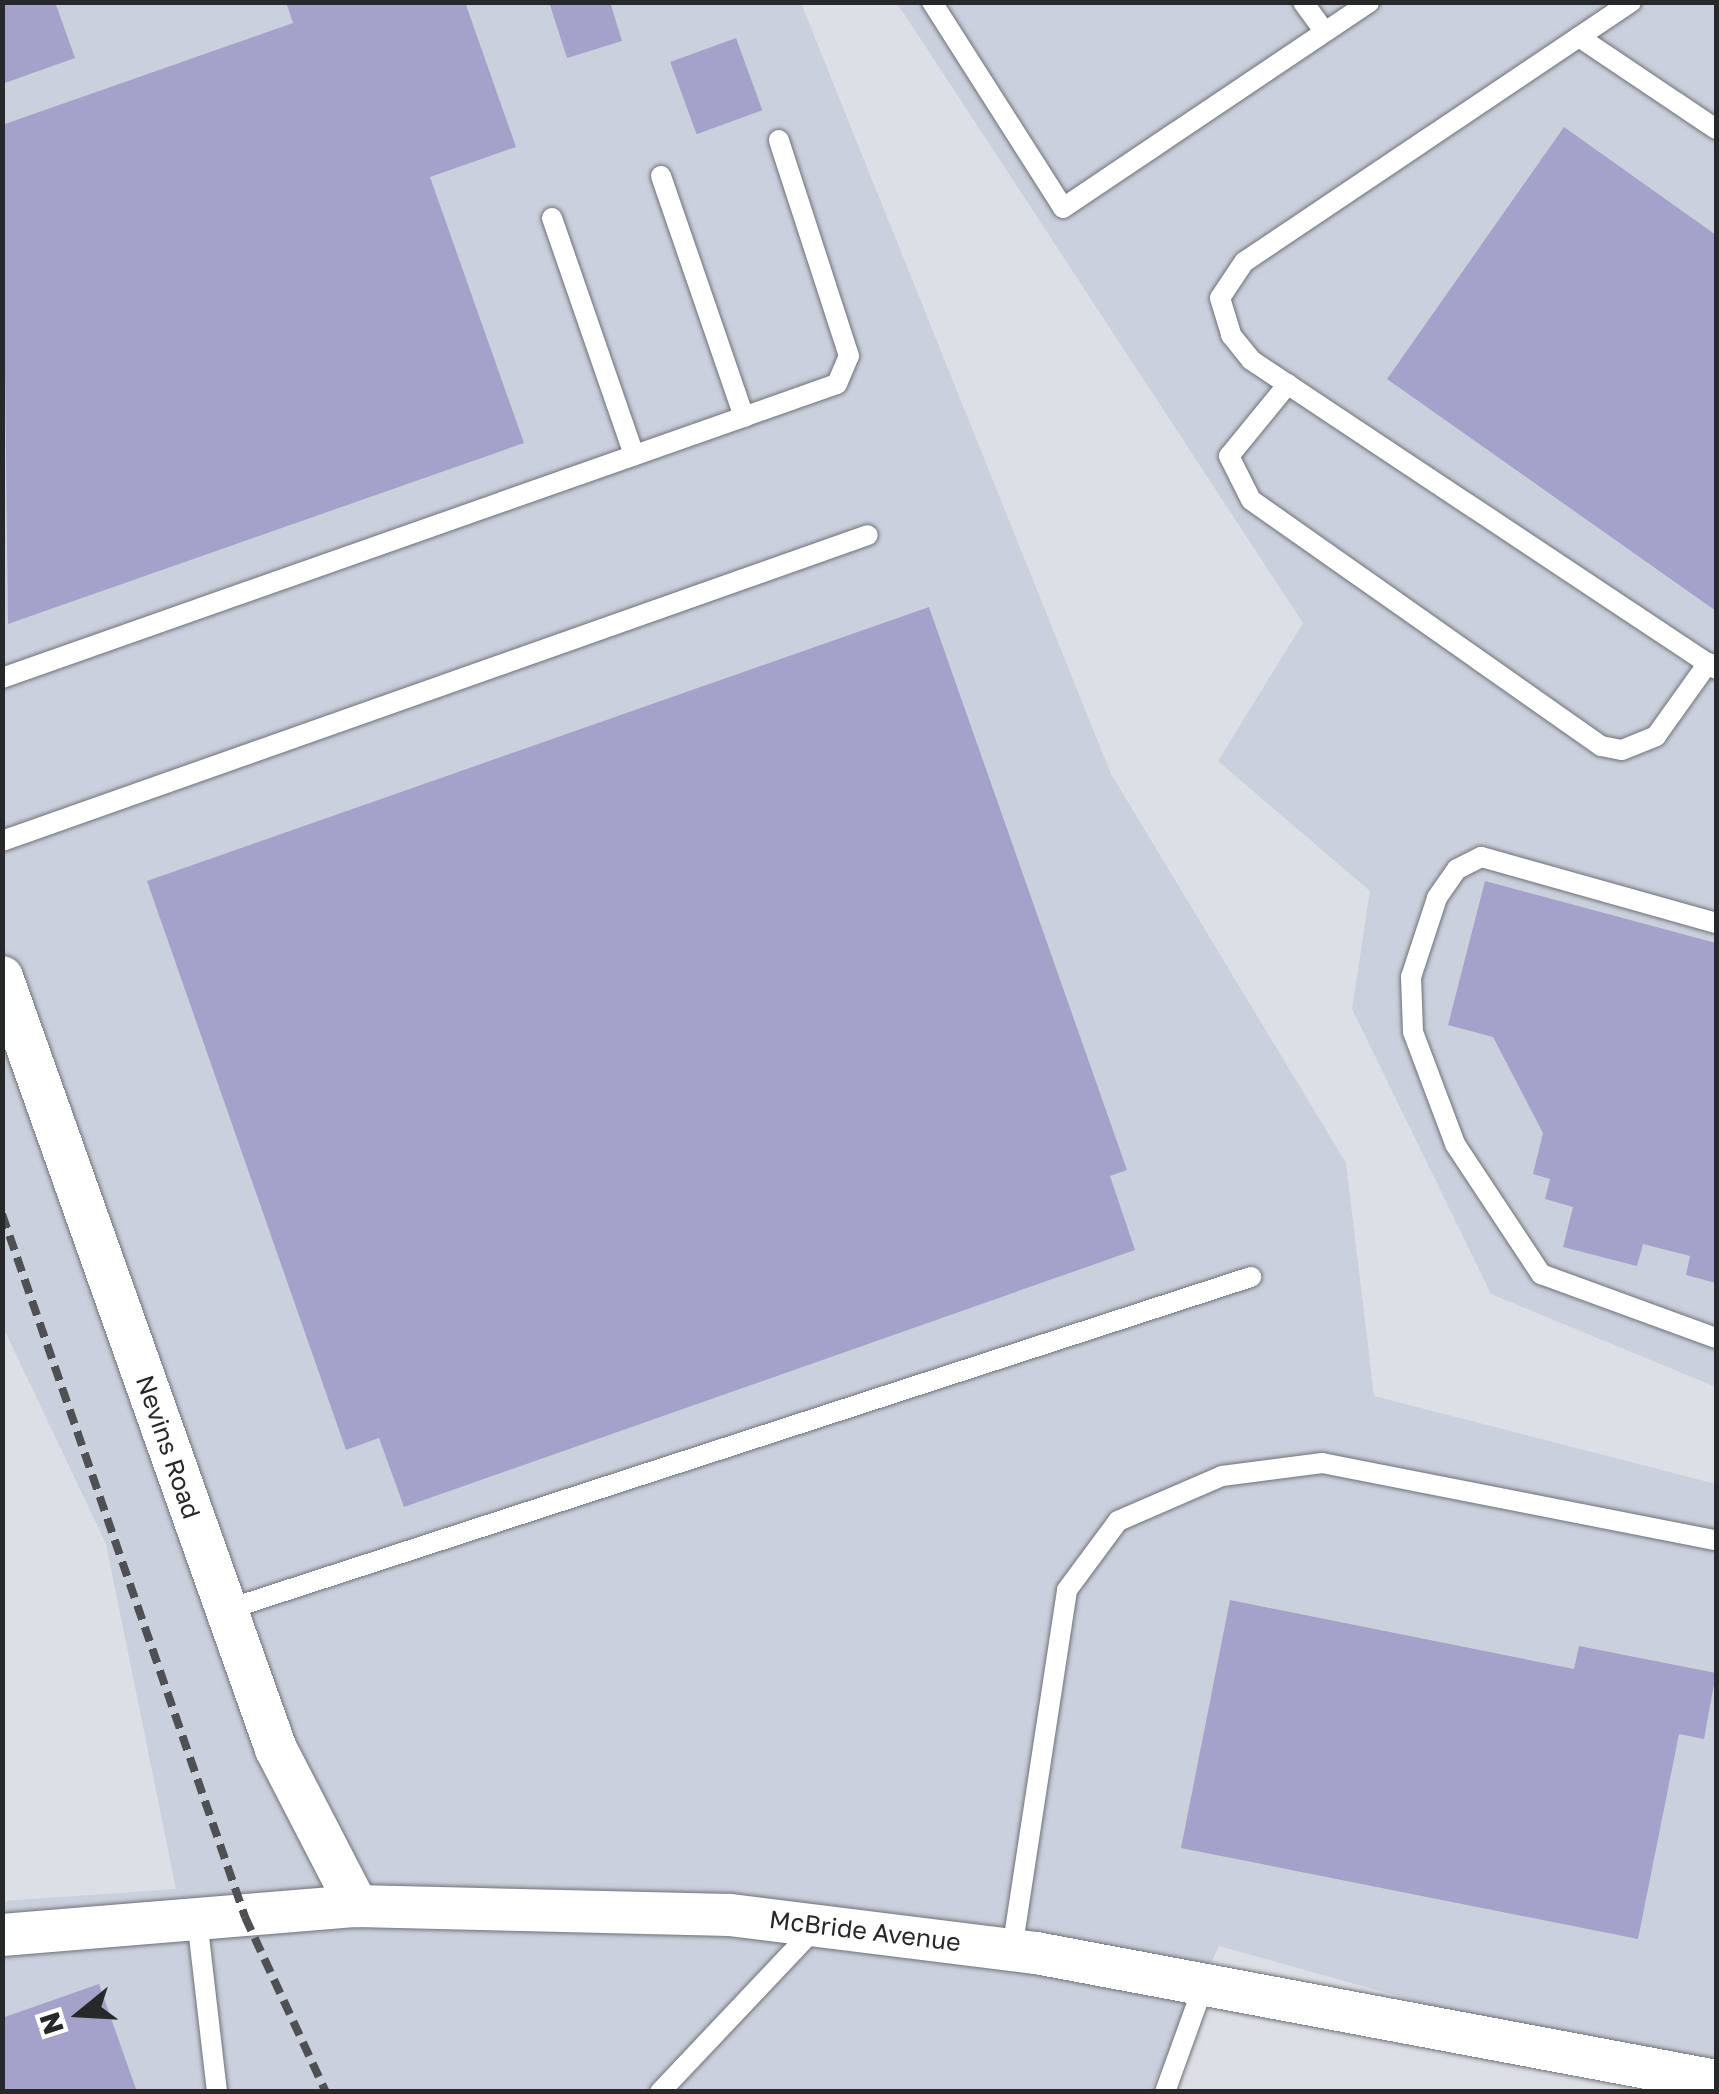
<!DOCTYPE html>
<html>
<head>
<meta charset="utf-8">
<style>
  body { margin:0 }
  #map { position:relative; width:1719px; height:2094px; overflow:hidden; background:#dddfe6; font-family:"Golos Text",sans-serif }
  div>[style] { position:absolute }
  .built>* { inset:0; background:#cbd0dd }
  .building>* { inset:0; background:#a4a2cb; transform-origin:0 0 }
  .roads { filter:drop-shadow(0 0 2px #6f7177) drop-shadow(0 0 2px #6f7177) }
  .service>* { height:20px; margin:-10px; padding:0 10px; transform-origin:10px; border-radius:10px; background:#fff }
  .minor>* { height:42px; margin:-21px; padding:0 21px; transform-origin:21px; border-radius:21px; background:#fff }
  .rail>* { height:8px; margin-top:-4px; transform-origin:0; background:repeating-linear-gradient(90deg,#4e5053 0 15px,transparent 0 23px) }
  span { translate:-50% -50%; white-space:nowrap; text-align:center; line-height:1.15; -webkit-text-stroke:9px #fff; paint-order:stroke }
  .street-label { font-size:25px; color:#27282a }
  .frame { position:absolute; inset:0; border:5px solid #27282a; pointer-events:none }
  .north { position:absolute; left:30px; top:1964px; width:100px; height:100px; -webkit-text-stroke:8px #fff; paint-order:stroke; rotate:252deg; font-size:28px; font-weight:700; line-height:40px; text-align:center; color:#27282a }
  .north::after { content:''; display:block; margin:auto; width:35px; height:45px; background:#27282a; clip-path:polygon(50% 0,100% 100%,50% 72%,0 100%) }
</style>
</head>
<body>
<div id="map">
  <div class="built">
    <i style="clip-path:polygon(3px 3px,801px 3px,1111px 774px,1346px 1163px,1374px 1396px,1716px 1484px,1716px 2085px,1219px 1946px,1152px 2088px,1170px 2091px,3px 2091px,3px 1901px,176px 1889px,106px 1544px,3px 1327px)"></i>
    <i style="clip-path:polygon(897px 3px,1716px 3px,1716px 1387px,1491px 1294px,1352px 1009px,1370px 891px,1218px 761px,1303px 623px)"></i>
  </div>
  <div class="building">
    <i style="clip-path:polygon(2px 2px,55px 2px,75px 58px,2px 84px)"></i>
    <i style="clip-path:polygon(295px 2px,465px 2px,516px 147px,430px 177px,524px 443px,8px 624px,2px 125px,293px 23px,287px 5px)"></i>
    <i style="clip-path:polygon(549px 2px,610px 2px,622px 41px,567px 58px)"></i>
    <i style="left:736px;top:38px;width:77px;height:70px;rotate:70deg"></i>
    <i style="clip-path:polygon(1564px 127px,1716px 235px,1716px 611px,1387px 379px)"></i>
    <i style="clip-path:polygon(929px 607px,1127px 1170px,1110px 1176px,1135px 1250px,404px 1507px,379px 1438px,346px 1450px,147px 881px)"></i>
    <i style="clip-path:polygon(1485px 881px,1716px 943px,1716px 1283px,1686px 1275px,1690px 1256px,1643px 1244px,1637px 1266px,1563px 1247px,1573px 1207px,1545px 1199px,1550px 1179px,1533px 1174px,1543px 1133px,1493px 1037px,1448px 1025px)"></i>
    <i style="clip-path:polygon(1230px 1600px,1574px 1669px,1579px 1646px,1716px 1673px,1704px 1739px,1679px 1734px,1638px 1939px,1181px 1848px)"></i>
    <i style="clip-path:polygon(99px 1984px,137px 2092px,2px 2092px,2px 2018px)"></i>
  </div>
  <div class="roads">
    <div class="service">
      <i style="left:932px;top:2px;width:244px;rotate:57.5deg"></i>
      <i style="left:1063px;top:208px;width:369px;rotate:-33.9deg"></i>
      <i style="left:1303px;top:2px;width:36px;rotate:54deg"></i>
      <i style="left:1631px;top:2px;width:466px;rotate:146.1deg"></i>
      <i style="left:1244px;top:262px;width:43px;rotate:123.7deg"></i>
      <i style="left:1220px;top:298px;width:39px;rotate:73deg"></i>
      <i style="left:1231px;top:335px;width:32px;rotate:51deg"></i>
      <i style="left:1251px;top:360px;width:558px;rotate:33.6deg"></i>
      <i style="left:1579px;top:37px;width:165px;rotate:33.9deg"></i>
      <i style="left:661px;top:176px;width:255px;rotate:71deg"></i>
      <i style="left:552px;top:218px;width:251px;rotate:70.9deg"></i>
      <i style="left:1288px;top:384px;width:93px;rotate:129.3deg"></i>
      <i style="left:1229px;top:456px;width:49px;rotate:63.4deg"></i>
      <i style="left:1251px;top:500px;width:428px;rotate:35.1deg"></i>
      <i style="left:1601px;top:746px;width:21px;rotate:11deg"></i>
      <i style="left:1622px;top:750px;width:37px;rotate:-22deg"></i>
      <i style="left:1656px;top:736px;width:90px;rotate:-54.5deg"></i>
      <i style="left:2px;top:678px;width:885px;rotate:-19.4deg"></i>
      <i style="left:837px;top:384px;width:30px;rotate:-67deg"></i>
      <i style="left:849px;top:356px;width:227px;rotate:-108deg"></i>
      <i style="left:2px;top:841px;width:918px;rotate:-19.46deg"></i>
      <i style="left:1716px;top:923px;width:244px;rotate:-164.3deg"></i>
      <i style="left:1481px;top:857px;width:27px;rotate:153deg"></i>
      <i style="left:1457px;top:869px;width:35px;rotate:125deg"></i>
      <i style="left:1437px;top:898px;width:83px;rotate:108.2deg"></i>
      <i style="left:1411px;top:977px;width:55px;rotate:87.9deg"></i>
      <i style="left:1413px;top:1032px;width:120px;rotate:69.4deg"></i>
      <i style="left:1455px;top:1144px;width:156px;rotate:56.5deg"></i>
      <i style="left:1541px;top:1274px;width:186px;rotate:20.1deg"></i>
      <i style="left:226px;top:1610px;width:1078px;rotate:-18deg"></i>
      <i style="left:197px;top:1919px;width:174px;rotate:83.4deg"></i>
      <i style="left:1012px;top:1950px;width:364px;rotate:-81.3deg"></i>
      <i style="left:1067px;top:1590px;width:86px;rotate:-53.5deg"></i>
      <i style="left:1118px;top:1521px;width:113px;rotate:-23.4deg"></i>
      <i style="left:1222px;top:1476px;width:101px;rotate:-7.4deg"></i>
      <i style="left:1322px;top:1463px;width:401px;rotate:11.1deg"></i>
      <i style="left:660px;top:2092px;width:228px;rotate:-46.6deg"></i>
      <i style="left:1165px;top:2092px;width:115px;rotate:-70.1deg"></i>
    </div>
    <div class="minor">
      <i style="left:2px;top:977px;width:819px;rotate:70.46deg"></i>
      <i style="left:276px;top:1749px;width:177px;rotate:62.7deg"></i>
      <i style="left:2px;top:1935px;width:356px;rotate:-4.7deg"></i>
      <i style="left:357px;top:1906px;width:373px;rotate:1.4deg"></i>
      <i style="left:730px;top:1915px;width:308px;rotate:7.1deg"></i>
      <i style="left:1036px;top:1953px;width:692px;rotate:10.66deg"></i>
    </div>
  </div>
  <div class="rail">
    <i style="left:2px;top:1214px;width:744px;rotate:70.93deg"></i>
    <i style="left:245px;top:1917px;width:193px;rotate:65.2deg"></i>
  </div>
  <div class="street-label">
    <span style="left:168px;top:1447px;rotate:71deg">Nevins Road</span>
    <span style="left:865px;top:1931px;rotate:7deg">McBride Avenue</span>
  </div>
  <div class="frame"></div>
  <div class="north">N</div>
</div>
</body>
</html>
